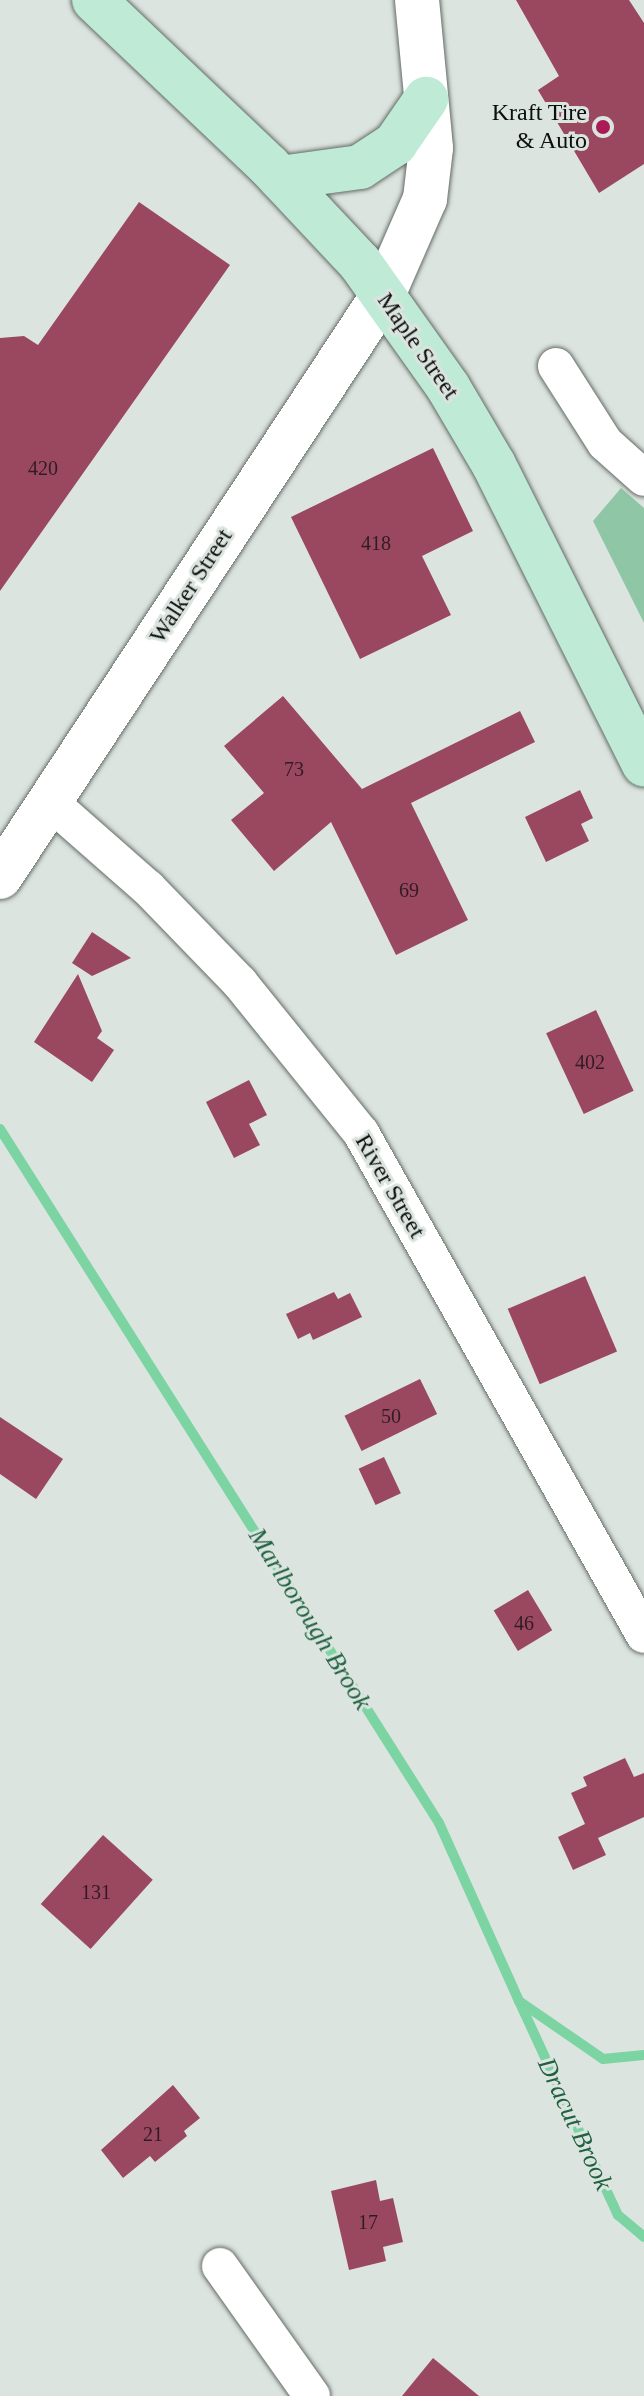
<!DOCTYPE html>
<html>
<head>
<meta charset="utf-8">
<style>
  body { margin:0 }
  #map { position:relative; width:644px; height:2396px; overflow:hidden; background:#dce4df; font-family:Georgia,serif }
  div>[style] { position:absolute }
  .green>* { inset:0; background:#8fc7a6 }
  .stream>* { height:10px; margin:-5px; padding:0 5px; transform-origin:5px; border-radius:5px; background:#7bd4a2 }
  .building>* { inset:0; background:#9a4760; transform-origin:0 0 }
  .roads { filter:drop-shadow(0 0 2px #656c67) drop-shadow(0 0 2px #656c67) }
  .minor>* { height:36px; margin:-18px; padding:0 18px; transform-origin:18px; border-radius:18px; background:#fff }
  .tertiary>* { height:44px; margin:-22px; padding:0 22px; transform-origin:22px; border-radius:22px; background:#fff }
  .secondary>* { height:44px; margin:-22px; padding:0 22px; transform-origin:22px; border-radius:22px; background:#beead6 }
  .dots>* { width:22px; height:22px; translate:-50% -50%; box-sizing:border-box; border:4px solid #dce4df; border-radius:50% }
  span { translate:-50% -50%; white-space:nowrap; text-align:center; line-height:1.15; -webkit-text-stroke:6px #dce4df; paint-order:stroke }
  .number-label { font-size:20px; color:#301d22 }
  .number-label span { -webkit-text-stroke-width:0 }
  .poi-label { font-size:24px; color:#0c0f0d }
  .right { translate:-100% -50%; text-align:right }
  .street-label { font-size:24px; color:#0c0f0d }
  .water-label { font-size:26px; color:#1f6140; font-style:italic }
</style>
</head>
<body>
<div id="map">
  <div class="green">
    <i style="clip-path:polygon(621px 488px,644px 508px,644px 623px,593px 521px)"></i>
  </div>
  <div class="stream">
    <i style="left:0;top:1129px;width:821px;rotate:57.68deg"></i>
    <i style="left:439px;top:1823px;width:195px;rotate:65.8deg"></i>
    <i style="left:519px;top:2001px;width:102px;rotate:34.6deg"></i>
    <i style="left:603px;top:2059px;width:41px;rotate:-5.6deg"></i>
    <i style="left:519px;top:2001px;width:236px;rotate:65.2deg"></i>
    <i style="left:618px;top:2215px;width:34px;rotate:40deg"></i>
  </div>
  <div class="building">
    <i style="clip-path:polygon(516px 0,629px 0,644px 23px,644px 164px,599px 193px,538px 90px,559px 76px)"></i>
    <i style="clip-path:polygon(139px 202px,230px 265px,0 591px,0 338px,24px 336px,38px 345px)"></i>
    <i style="clip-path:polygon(433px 448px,473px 531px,422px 556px,451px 615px,360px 659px,291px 517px)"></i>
    <i style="clip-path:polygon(283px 696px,362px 789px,520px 711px,535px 742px,411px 803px,468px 920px,396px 955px,331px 822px,274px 871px,231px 820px,264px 793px,224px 746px)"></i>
    <i style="clip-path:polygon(580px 790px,593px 818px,581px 824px,589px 841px,546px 862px,525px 817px)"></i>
    <i style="clip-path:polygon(92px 932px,131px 958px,92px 976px,72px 963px)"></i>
    <i style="clip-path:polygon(78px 974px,102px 1031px,97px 1038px,114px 1050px,92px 1082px,34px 1042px)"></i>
    <i style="left:596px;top:1010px;width:89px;height:55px;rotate:65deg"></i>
    <i style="clip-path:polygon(249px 1080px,267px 1115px,249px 1124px,260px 1145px,234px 1158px,206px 1102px)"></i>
    <i style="left:585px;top:1276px;width:82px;height:84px;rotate:67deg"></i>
    <i style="clip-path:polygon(334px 1292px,338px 1299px,350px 1293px,362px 1317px,313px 1340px,310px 1333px,298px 1339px,286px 1314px)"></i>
    <i style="left:420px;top:1379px;width:39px;height:84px;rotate:64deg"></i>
    <i style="clip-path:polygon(0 1417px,63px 1459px,36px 1499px,0 1474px)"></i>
    <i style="left:384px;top:1457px;width:40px;height:28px;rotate:65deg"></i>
    <i style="left:528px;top:1590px;width:47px;height:40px;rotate:59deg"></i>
    <i style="clip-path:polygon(625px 1758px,634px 1777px,644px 1773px,644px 1817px,598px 1838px,606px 1855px,573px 1870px,558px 1837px,585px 1824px,571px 1793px,587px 1786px,583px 1777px)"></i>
    <i style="left:103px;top:1835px;width:67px;height:93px;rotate:42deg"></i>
    <i style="clip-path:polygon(173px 2085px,200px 2118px,184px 2131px,187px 2136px,155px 2162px,150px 2156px,123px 2178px,101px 2150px)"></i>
    <i style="clip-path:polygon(376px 2180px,380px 2201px,393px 2198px,403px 2242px,383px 2247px,386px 2261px,349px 2270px,331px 2191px)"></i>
    <i style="clip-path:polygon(433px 2358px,479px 2396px,402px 2396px)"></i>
  </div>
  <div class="roads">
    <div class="minor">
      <i style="left:556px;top:366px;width:91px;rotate:57.5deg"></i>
      <i style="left:605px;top:443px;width:52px;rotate:41.9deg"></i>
      <i style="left:50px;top:802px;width:130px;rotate:41.3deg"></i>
      <i style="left:148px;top:888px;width:132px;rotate:45.9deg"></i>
      <i style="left:240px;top:983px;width:193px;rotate:51.1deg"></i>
      <i style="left:361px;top:1133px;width:576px;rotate:60.59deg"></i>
      <i style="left:220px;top:2266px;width:159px;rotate:54.7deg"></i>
    </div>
    <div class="tertiary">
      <i style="left:0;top:877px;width:697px;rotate:-56.65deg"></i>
      <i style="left:383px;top:295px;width:105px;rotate:-66.4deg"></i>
      <i style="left:425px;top:199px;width:51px;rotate:-83.3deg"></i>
      <i style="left:431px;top:148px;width:149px;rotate:-95.4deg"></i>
    </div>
    <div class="secondary">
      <i style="left:94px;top:0;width:240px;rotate:43.5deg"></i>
      <i style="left:268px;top:165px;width:134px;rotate:46.8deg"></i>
      <i style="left:360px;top:263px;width:152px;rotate:54.6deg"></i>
      <i style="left:448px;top:387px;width:91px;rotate:59.5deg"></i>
      <i style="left:494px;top:465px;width:335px;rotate:63.4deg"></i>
      <i style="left:280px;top:178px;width:81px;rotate:-7.8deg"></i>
      <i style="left:360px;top:167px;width:42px;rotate:-33.3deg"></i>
      <i style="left:395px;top:144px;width:55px;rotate:-55.4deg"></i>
    </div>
  </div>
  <div class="dots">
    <i style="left:603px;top:127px;background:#aa1a55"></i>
  </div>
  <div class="number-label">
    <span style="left:43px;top:468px">420</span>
    <span style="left:376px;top:543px">418</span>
    <span style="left:294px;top:769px">73</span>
    <span style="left:409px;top:890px">69</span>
    <span style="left:590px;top:1062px">402</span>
    <span style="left:391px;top:1416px">50</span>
    <span style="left:524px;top:1623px">46</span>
    <span style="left:96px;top:1892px">131</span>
    <span style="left:153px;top:2134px">21</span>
    <span style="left:368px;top:2222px">17</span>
  </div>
  <div class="poi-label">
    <span class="right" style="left:587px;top:127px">Kraft Tire<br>&amp; Auto</span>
  </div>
  <div class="street-label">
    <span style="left:418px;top:346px;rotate:55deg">Maple Street</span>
    <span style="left:191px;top:586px;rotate:-57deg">Walker Street</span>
    <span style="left:390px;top:1186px;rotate:60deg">River Street</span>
  </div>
  <div class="water-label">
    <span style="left:310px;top:1619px;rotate:58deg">Marlborough Brook</span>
    <span style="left:575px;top:2124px;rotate:65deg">Dracut Brook</span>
  </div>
</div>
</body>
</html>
